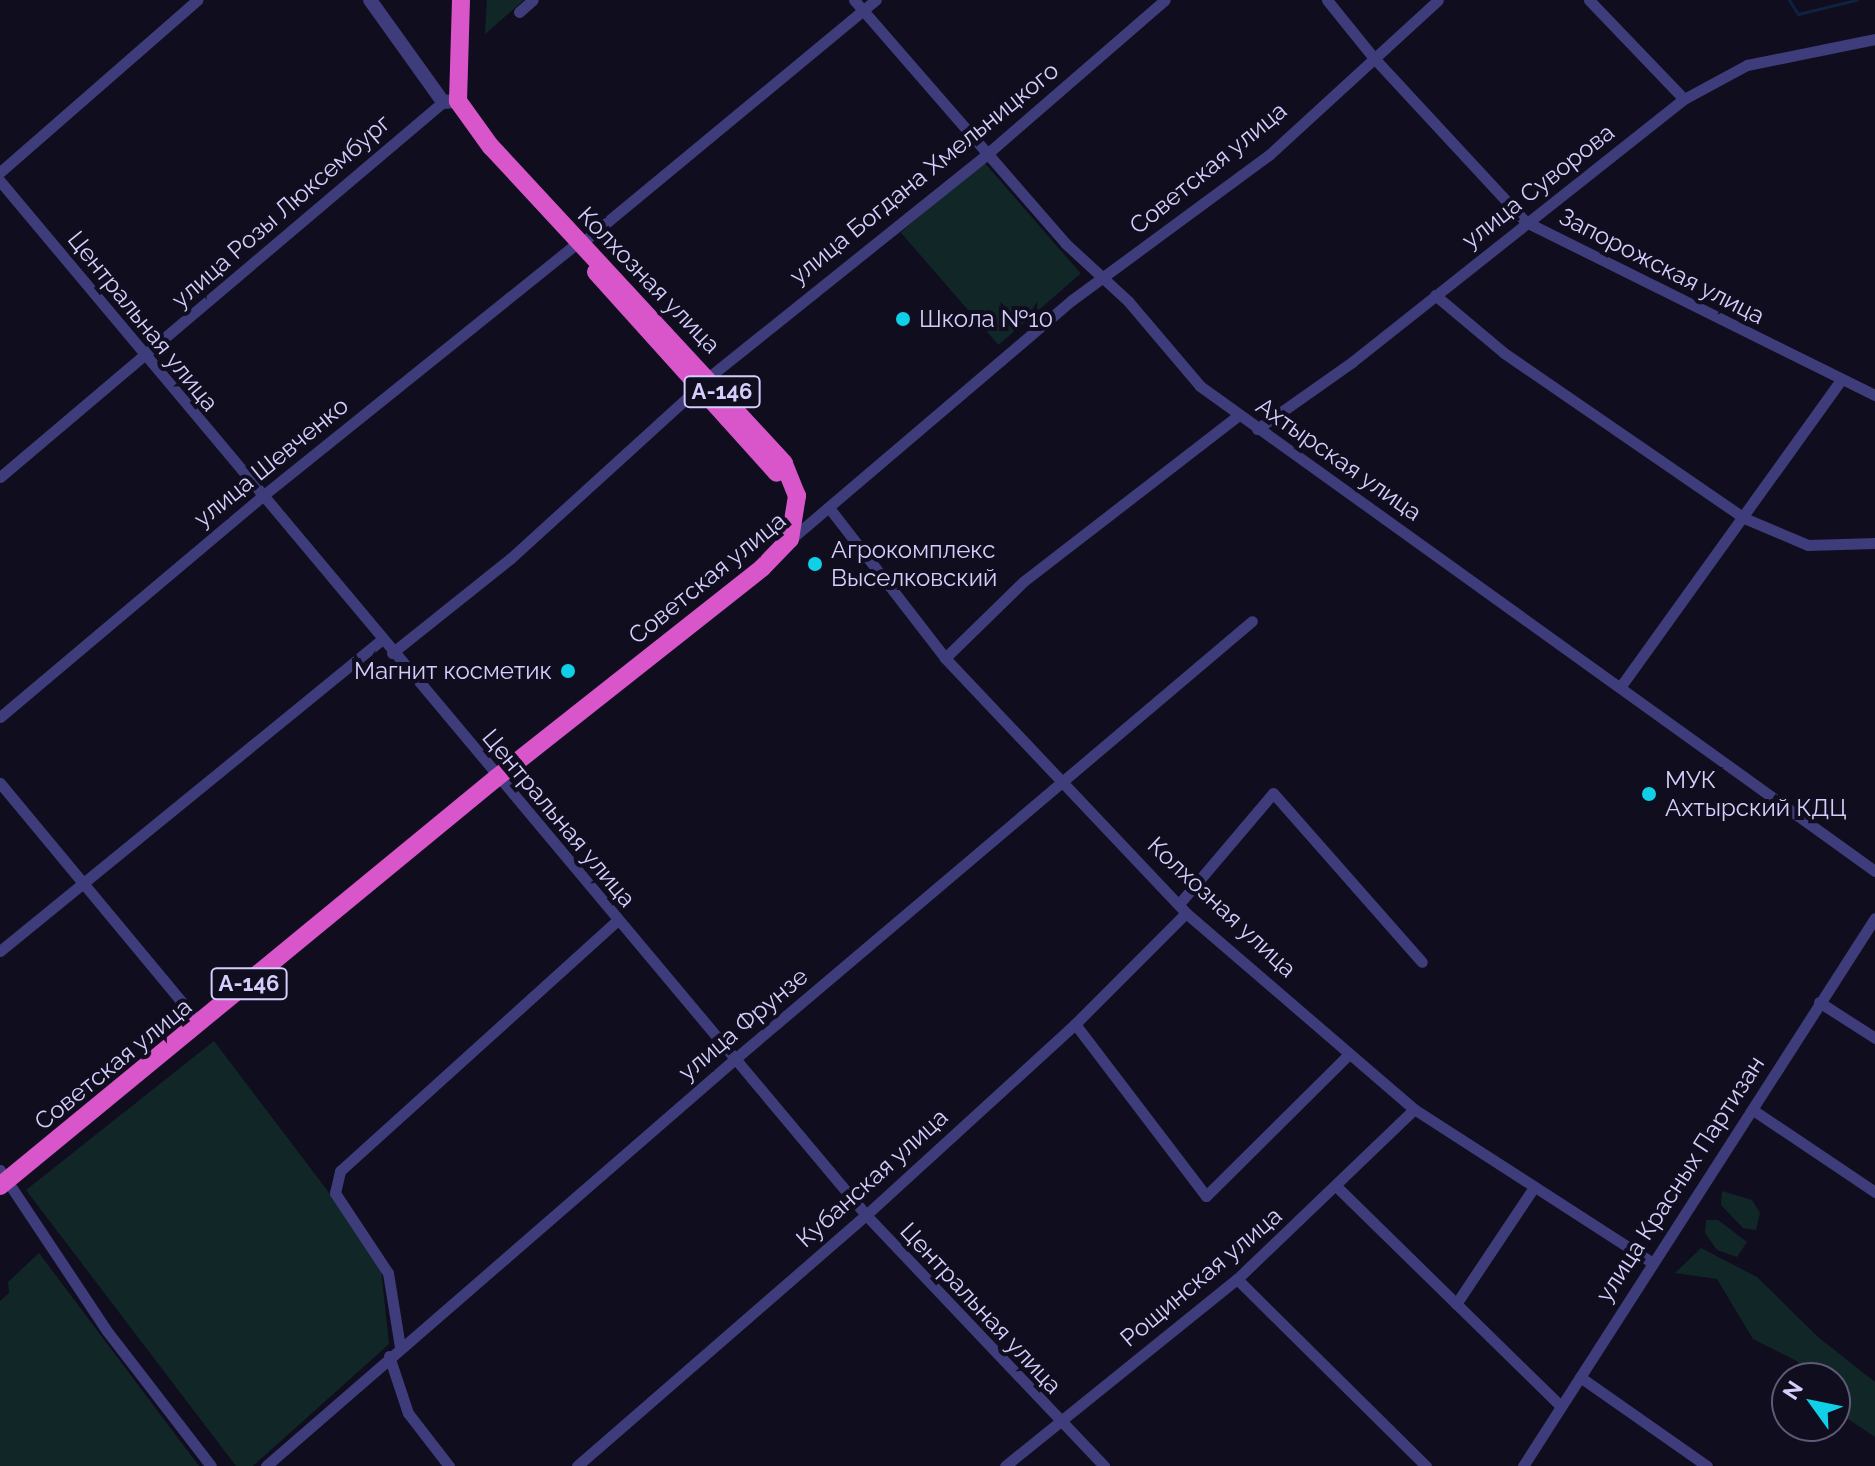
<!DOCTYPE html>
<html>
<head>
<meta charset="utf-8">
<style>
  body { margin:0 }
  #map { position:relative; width:1875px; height:1466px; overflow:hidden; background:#100d1e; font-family:Raleway,sans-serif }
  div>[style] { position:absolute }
  .green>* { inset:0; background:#112727; transform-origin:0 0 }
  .stream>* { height:3px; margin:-1.5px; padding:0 1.5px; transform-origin:1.5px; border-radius:1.5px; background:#0f2240 }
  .minor>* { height:11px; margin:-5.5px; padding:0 5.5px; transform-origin:5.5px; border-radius:5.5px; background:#3e3c7a }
  .tertiary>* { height:14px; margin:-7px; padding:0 7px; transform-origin:7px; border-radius:7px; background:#3e3c7a }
  .trunk>* { height:18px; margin:-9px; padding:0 9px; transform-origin:9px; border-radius:9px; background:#d856c9 }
  .dots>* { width:22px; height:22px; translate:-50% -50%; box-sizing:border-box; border:4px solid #100d1e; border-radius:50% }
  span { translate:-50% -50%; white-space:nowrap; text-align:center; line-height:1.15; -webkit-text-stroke:8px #100d1e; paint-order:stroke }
  .shield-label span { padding:2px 6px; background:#100d1e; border:2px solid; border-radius:6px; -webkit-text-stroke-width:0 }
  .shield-label { font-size:22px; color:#d3cefc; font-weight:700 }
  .street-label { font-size:24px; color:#d3cefc }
  .poi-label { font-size:24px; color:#d3cefc }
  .left { translate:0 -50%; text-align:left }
  .right { translate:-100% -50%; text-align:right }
  .north { position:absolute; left:1771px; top:1362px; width:80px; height:80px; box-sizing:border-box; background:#100d1e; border:2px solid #5e5a77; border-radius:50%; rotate:303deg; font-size:22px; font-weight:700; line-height:32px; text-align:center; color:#d3cefc }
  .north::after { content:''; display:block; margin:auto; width:28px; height:36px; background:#0fd0e6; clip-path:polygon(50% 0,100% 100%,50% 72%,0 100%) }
</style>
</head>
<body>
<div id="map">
  <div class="green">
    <i style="clip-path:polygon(487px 0,524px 0,485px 34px)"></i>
    <i style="left:983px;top:161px;width:149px;height:109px;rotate:49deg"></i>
    <i style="clip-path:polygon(214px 1041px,380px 1260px,389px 1344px,253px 1466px,236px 1466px,26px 1190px)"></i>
    <i style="clip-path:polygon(1722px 1191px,1752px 1200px,1760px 1213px,1756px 1230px,1743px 1228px,1721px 1205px)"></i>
    <i style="clip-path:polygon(1706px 1220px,1718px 1220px,1747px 1242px,1737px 1257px,1717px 1250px,1705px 1233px)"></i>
    <i style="clip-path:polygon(1701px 1248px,1757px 1277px,1818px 1337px,1875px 1382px,1875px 1437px,1835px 1410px,1835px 1378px,1805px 1378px,1797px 1361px,1753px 1339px,1717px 1279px,1675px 1273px)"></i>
    <i style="clip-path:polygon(39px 1253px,199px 1466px,0 1466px,0 1301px,9px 1293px,8px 1282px)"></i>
  </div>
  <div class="stream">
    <i style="left:1789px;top:0;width:17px;rotate:57deg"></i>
    <i style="left:1798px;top:14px;width:60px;rotate:-13.6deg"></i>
  </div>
  <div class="minor">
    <i style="left:854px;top:0;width:322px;rotate:49deg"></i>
    <i style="left:1065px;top:243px;width:86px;rotate:42.6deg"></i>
    <i style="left:1128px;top:301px;width:111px;rotate:49.7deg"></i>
    <i style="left:1200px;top:386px;width:831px;rotate:35.7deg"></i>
    <i style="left:1327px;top:0;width:73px;rotate:51.1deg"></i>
    <i style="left:1373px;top:57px;width:225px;rotate:47.2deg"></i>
    <i style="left:1526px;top:222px;width:390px;rotate:26.4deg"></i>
    <i style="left:1589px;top:0;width:137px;rotate:46.2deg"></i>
    <i style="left:519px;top:12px;width:18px;rotate:-41deg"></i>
    <i style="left:0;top:172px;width:262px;rotate:-41.1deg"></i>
    <i style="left:0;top:181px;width:1349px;rotate:50.05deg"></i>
    <i style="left:866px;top:1215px;width:346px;rotate:46.5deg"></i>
    <i style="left:583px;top:242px;width:380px;rotate:-39.6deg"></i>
    <i style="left:1435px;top:295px;width:90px;rotate:40deg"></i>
    <i style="left:1504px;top:353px;width:291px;rotate:34.5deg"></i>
    <i style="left:1744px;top:518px;width:69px;rotate:22.9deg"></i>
    <i style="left:1808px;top:545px;width:67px;rotate:-1.7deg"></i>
    <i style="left:709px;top:377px;width:356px;rotate:-38.7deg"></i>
    <i style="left:987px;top:154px;width:235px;rotate:-40.9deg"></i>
    <i style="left:1257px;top:429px;width:116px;rotate:-35.2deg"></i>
    <i style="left:1352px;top:362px;width:424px;rotate:-38.4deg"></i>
    <i style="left:1684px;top:99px;width:72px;rotate:-28.4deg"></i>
    <i style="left:1747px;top:65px;width:131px;rotate:-11.5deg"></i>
    <i style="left:0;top:477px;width:580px;rotate:-40.25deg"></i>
    <i style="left:830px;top:509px;width:188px;rotate:52.3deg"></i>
    <i style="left:945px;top:658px;width:351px;rotate:46.6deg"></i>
    <i style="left:1186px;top:913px;width:301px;rotate:40.7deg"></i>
    <i style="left:1414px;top:1109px;width:282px;rotate:32.8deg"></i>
    <i style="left:791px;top:539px;width:369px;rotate:-40.4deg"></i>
    <i style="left:1072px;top:300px;width:245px;rotate:-36.4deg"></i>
    <i style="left:1269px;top:155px;width:229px;rotate:-42.5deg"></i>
    <i style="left:392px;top:653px;width:152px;rotate:-38.6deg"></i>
    <i style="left:511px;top:558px;width:253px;rotate:-42.3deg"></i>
    <i style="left:945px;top:658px;width:110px;rotate:-44.3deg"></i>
    <i style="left:1024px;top:581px;width:268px;rotate:-37.7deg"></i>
    <i style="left:1621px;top:686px;width:375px;rotate:-54.3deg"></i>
    <i style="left:0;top:717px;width:340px;rotate:-40.1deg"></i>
    <i style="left:260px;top:498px;width:402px;rotate:-38.8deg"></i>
    <i style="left:0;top:783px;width:313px;rotate:50.3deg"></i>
    <i style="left:1179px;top:904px;width:145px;rotate:-49.7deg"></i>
    <i style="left:1273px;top:793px;width:225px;rotate:48.6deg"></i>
    <i style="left:0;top:951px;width:490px;rotate:-39.2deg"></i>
    <i style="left:1819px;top:1002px;width:67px;rotate:32.7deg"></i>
    <i style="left:1075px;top:1024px;width:216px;rotate:52.7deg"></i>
    <i style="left:1206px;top:1196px;width:200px;rotate:-44.8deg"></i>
    <i style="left:1753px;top:1110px;width:147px;rotate:33.9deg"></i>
    <i style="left:0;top:1170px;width:193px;rotate:56.4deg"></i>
    <i style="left:107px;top:1331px;width:170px;rotate:52.4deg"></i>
    <i style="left:1337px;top:1187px;width:312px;rotate:44.4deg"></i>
    <i style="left:1237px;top:1279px;width:266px;rotate:44.7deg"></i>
    <i style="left:1456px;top:1304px;width:141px;rotate:-56.3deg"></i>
    <i style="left:400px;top:1347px;width:75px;rotate:-99.2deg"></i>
    <i style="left:388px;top:1273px;width:96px;rotate:-123.5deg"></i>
    <i style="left:335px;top:1193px;width:23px;rotate:-77deg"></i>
    <i style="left:340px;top:1171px;width:373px;rotate:-42.1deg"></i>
    <i style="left:389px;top:1356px;width:60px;rotate:71.6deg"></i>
    <i style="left:408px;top:1413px;width:67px;rotate:52.3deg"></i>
    <i style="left:1580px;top:1377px;width:155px;rotate:35deg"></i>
    <i style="left:266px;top:1466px;width:622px;rotate:-40.96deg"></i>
    <i style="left:736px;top:1058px;width:676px;rotate:-40.26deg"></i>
    <i style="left:577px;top:1466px;width:383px;rotate:-41deg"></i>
    <i style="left:866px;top:1215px;width:283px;rotate:-42.4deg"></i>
    <i style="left:1075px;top:1024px;width:157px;rotate:-45deg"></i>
    <i style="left:1005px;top:1466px;width:298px;rotate:-38.9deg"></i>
    <i style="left:1237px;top:1279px;width:245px;rotate:-43.8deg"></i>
    <i style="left:1523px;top:1466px;width:651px;rotate:-57.29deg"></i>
  </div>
  <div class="tertiary">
    <i style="left:370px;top:0;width:125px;rotate:54.4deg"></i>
    <i style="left:443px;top:102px;width:15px;rotate:-4deg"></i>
  </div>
  <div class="trunk">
    <i style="left:596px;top:272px;width:270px;rotate:48deg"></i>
    <i style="left:0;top:1186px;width:641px;rotate:-39.43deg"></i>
    <i style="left:495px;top:779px;width:340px;rotate:-38.3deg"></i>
    <i style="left:762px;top:568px;width:40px;rotate:-46deg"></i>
    <i style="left:790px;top:539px;width:44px;rotate:-80.8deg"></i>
    <i style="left:797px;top:496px;width:35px;rotate:-112deg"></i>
    <i style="left:784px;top:463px;width:431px;rotate:-132.8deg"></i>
    <i style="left:491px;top:147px;width:57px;rotate:-125.7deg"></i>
    <i style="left:458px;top:101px;width:101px;rotate:-88.3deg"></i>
  </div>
  <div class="dots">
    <i style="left:903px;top:319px;background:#0fd0e6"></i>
    <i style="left:815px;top:564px;background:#0fd0e6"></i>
    <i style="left:568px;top:671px;background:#0fd0e6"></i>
    <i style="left:1649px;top:794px;background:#0fd0e6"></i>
  </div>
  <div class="shield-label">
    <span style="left:722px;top:392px">А-146</span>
    <span style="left:249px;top:984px">А-146</span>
  </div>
  <div class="street-label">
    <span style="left:1208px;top:168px;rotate:-39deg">Советская улица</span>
    <span style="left:924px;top:173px;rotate:-39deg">улица Богдана Хмельницкого</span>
    <span style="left:1538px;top:186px;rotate:-38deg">улица Суворова</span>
    <span style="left:281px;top:211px;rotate:-41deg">улица Розы Люксембург</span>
    <span style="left:1662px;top:266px;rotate:27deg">Запорожская улица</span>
    <span style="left:649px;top:280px;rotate:46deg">Колхозная улица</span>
    <span style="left:143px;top:321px;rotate:51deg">Центральная улица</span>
    <span style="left:1339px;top:459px;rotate:35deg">Ахтырская улица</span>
    <span style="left:271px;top:462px;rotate:-39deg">улица Шевченко</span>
    <span style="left:707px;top:578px;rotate:-39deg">Советская улица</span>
    <span style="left:559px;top:818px;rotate:50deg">Центральная улица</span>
    <span style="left:1222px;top:907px;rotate:43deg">Колхозная улица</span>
    <span style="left:743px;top:1024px;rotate:-40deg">улица Фрунзе</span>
    <span style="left:113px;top:1064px;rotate:-39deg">Советская улица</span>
    <span style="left:872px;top:1178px;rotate:-42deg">Кубанская улица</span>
    <span style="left:1680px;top:1179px;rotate:-57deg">улица Красных Партизан</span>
    <span style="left:1201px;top:1277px;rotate:-40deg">Рощинская улица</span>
    <span style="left:981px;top:1308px;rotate:47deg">Центральная улица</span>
  </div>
  <div class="poi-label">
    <span class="left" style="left:919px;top:319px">Школа №10</span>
    <span class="left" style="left:831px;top:564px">Агрокомплекс<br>Выселковский</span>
    <span class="right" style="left:552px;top:671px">Магнит косметик</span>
    <span class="left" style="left:1665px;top:794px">МУК<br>Ахтырский КДЦ</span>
  </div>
  <div class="north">N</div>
</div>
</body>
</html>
